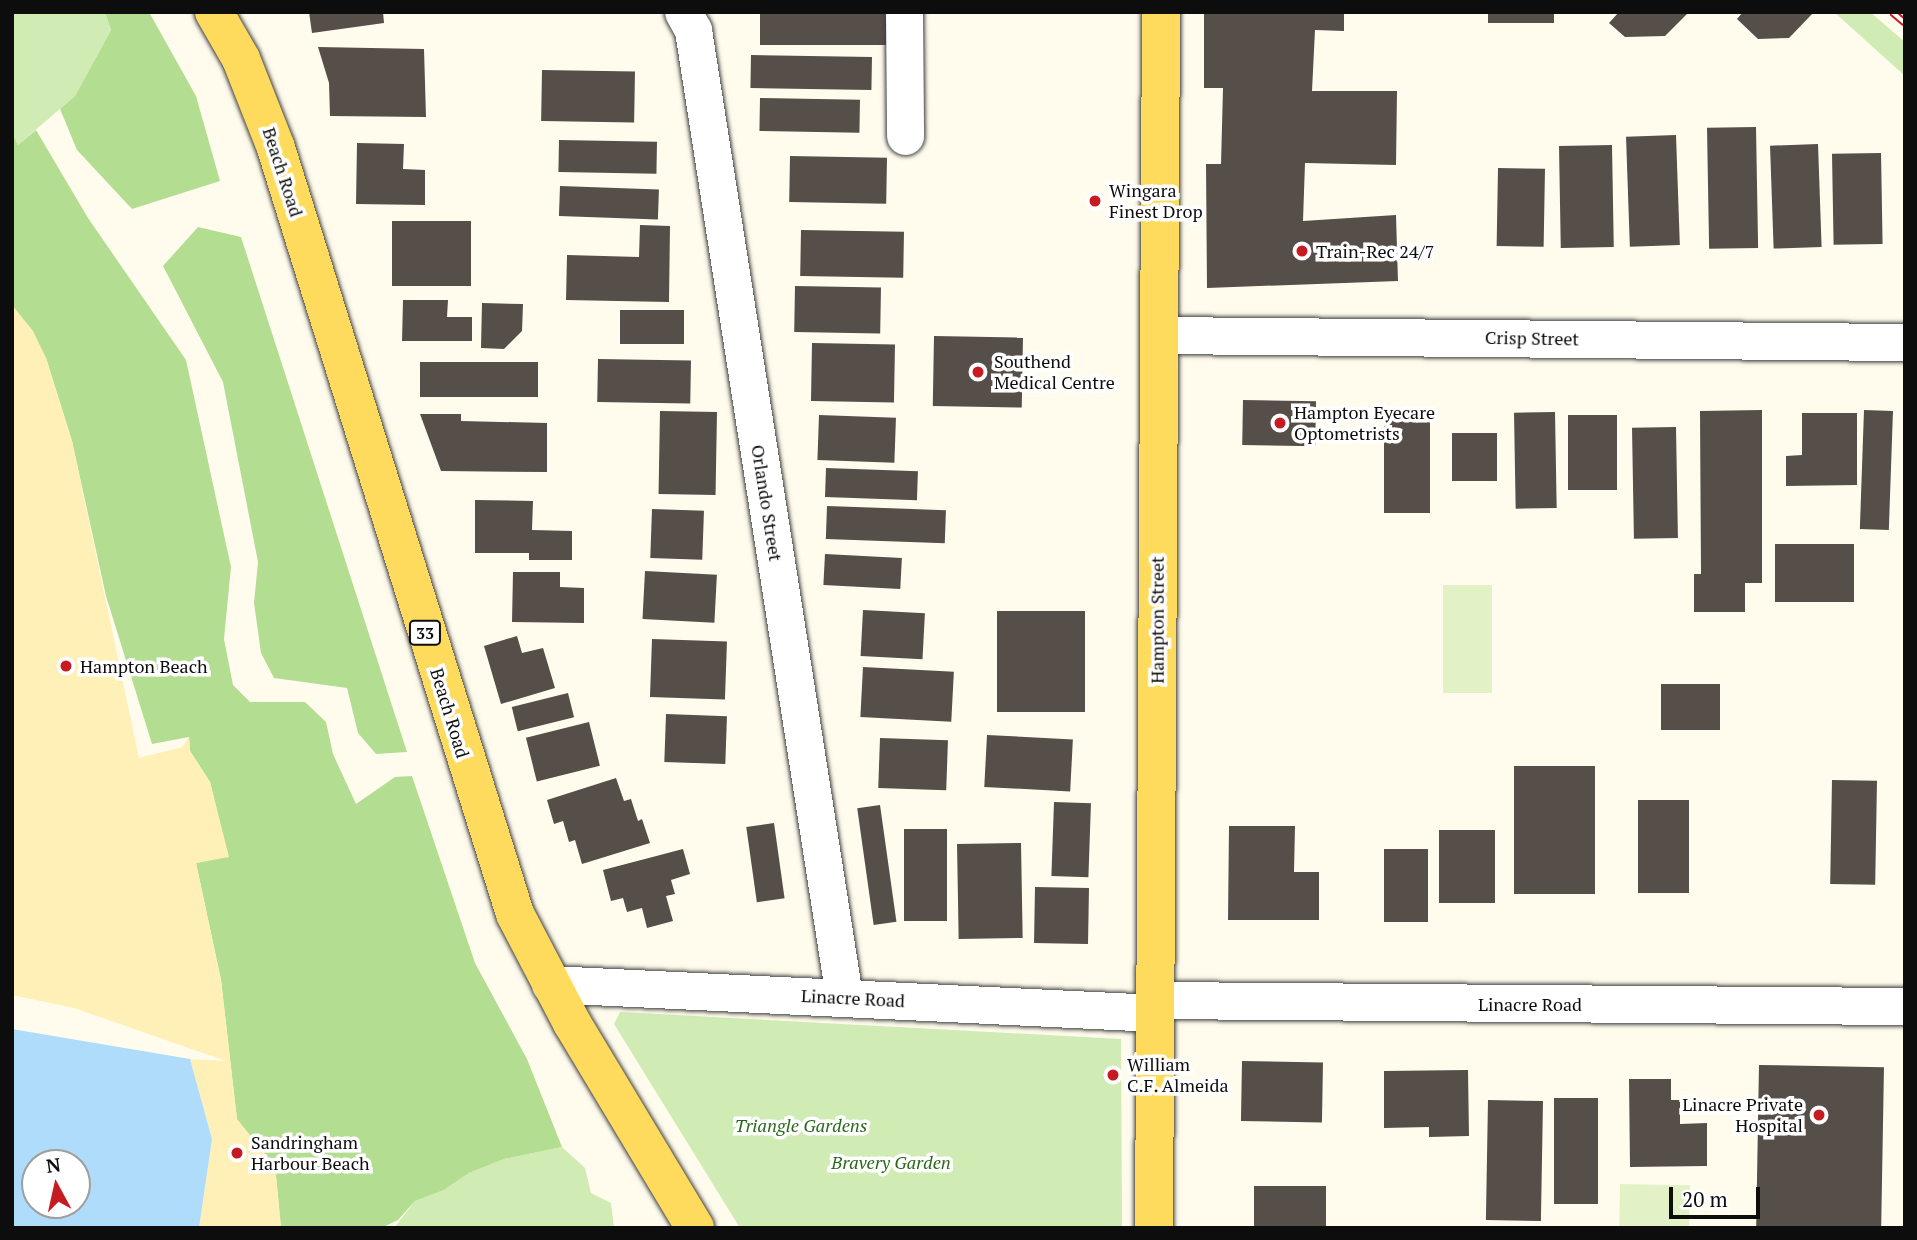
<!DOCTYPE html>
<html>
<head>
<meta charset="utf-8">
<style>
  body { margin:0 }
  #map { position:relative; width:1917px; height:1240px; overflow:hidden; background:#fffced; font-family:"PT Serif",serif }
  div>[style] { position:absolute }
  .green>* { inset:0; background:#d0ecb4 }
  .forest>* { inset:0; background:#b3de92 }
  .sand>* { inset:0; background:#fef0b6 }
  .pitch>* { inset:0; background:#e2f2c6; transform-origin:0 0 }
  .water>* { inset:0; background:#aedcfa }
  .building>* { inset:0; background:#564e49; transform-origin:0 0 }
  .roads { filter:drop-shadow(0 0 2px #404040) drop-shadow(0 0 2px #404040) }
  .minor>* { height:37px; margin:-18.5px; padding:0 18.5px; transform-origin:18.5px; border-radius:18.5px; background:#fff }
  .major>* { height:38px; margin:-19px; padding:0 19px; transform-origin:19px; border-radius:19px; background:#ffdb5d }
  .rail>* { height:8px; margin-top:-4px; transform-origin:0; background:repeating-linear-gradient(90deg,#fff 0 16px,#c61c21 0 32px); box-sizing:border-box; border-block:2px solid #c61c21 }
  .dots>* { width:19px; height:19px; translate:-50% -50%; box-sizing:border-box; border:4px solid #fff; border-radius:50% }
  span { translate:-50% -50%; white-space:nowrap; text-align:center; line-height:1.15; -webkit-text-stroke:7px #fff; paint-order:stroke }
  .shield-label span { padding:2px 5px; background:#fff; border:2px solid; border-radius:5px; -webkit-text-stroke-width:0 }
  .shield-label { font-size:16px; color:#0d0d0d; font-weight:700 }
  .street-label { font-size:18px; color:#0d0d0d }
  .poi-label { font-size:18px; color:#0d0d0d }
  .left { translate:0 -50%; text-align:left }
  .right { translate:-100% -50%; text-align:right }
  .park-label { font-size:18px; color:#286919; font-style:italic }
  .frame { position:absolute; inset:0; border:14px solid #0d0d0d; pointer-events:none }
  .north { position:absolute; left:21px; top:1149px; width:70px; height:70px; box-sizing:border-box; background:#fff; border:2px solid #9e9e9e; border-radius:50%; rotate:352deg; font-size:19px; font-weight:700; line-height:28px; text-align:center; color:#0d0d0d }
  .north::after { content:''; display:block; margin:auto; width:24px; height:32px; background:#c61c21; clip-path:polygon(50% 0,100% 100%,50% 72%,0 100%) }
  .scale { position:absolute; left:1669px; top:1187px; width:91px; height:32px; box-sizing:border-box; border:4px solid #0d0d0d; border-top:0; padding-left:9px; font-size:21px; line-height:24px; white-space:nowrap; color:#0d0d0d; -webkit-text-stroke:5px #fff; paint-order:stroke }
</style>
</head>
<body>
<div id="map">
  <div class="green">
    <i style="clip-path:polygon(12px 12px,105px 12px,111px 30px,75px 96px,18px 145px,12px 133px)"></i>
    <i style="clip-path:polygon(1834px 12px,1870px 12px,1905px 42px,1905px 76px)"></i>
    <i style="clip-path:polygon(620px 1012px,1121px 1039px,1122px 1228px,740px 1228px,614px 1024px)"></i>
    <i style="clip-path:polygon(562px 1147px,585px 1168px,591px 1193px,611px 1203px,614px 1228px,394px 1228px,415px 1201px,444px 1190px,469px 1173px,504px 1159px)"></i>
  </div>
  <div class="forest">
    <i style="clip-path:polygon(105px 12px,149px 12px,196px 96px,220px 181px,132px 209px,77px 150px,60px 109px,75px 96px,111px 30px)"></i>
    <i style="clip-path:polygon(36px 130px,88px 218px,186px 360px,231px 567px,224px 639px,233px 685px,250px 702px,305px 702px,326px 722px,333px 754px,356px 804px,395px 777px,412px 776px,475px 963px,527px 1059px,562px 1147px,504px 1159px,469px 1173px,444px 1190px,415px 1201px,398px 1220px,381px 1228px,281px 1228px,275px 1166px,237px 1120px,221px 980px,196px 863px,228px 856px,210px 782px,190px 751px,189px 737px,152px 744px,106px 596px,72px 441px,46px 358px,12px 304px,12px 133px,18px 145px)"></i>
    <i style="clip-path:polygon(198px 227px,241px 237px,407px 752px,376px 754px,358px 733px,347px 688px,274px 678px,261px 653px,254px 603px,258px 562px,223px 382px,163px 266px)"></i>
  </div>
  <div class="sand">
    <i style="clip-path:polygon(12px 305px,33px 331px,46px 358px,72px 441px,139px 758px,182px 747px,189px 737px,190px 751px,210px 782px,229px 857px,196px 863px,221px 980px,237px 1119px,275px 1166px,281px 1228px,199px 1228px,212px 1139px,190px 1059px,226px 1061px,74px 1008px,12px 995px)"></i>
  </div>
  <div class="pitch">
    <i style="left:1443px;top:585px;width:49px;height:108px"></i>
    <i style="left:1620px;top:1184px;width:70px;height:44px;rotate:1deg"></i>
  </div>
  <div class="water">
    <i style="clip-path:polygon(evenodd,12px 1029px,190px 1059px,212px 1139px,199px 1228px,12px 1228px,12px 1029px,35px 1163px,77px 1163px,77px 1205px,35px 1205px,35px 1163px)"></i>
  </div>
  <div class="building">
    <i style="clip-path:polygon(309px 12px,383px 12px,384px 23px,312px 33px)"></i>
    <i style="left:760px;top:12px;width:136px;height:33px"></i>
    <i style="clip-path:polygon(1204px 12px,1344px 12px,1344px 31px,1315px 30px,1312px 91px,1397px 91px,1396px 165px,1305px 163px,1303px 221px,1396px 215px,1398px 281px,1207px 288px,1206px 164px,1221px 164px,1223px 88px,1204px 88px)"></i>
    <i style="left:1488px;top:12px;width:66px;height:11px"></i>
    <i style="clip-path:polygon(1619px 12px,1689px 12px,1665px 36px,1625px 37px,1609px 23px)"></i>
    <i style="clip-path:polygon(1743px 12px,1814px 12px,1789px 38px,1758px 39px,1737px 19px)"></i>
    <i style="clip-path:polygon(318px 47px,424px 49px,426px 117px,330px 116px,329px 83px)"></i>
    <i style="left:751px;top:55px;width:121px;height:33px;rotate:1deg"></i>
    <i style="left:542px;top:70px;width:93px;height:51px;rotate:1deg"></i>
    <i style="left:760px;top:98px;width:100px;height:33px;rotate:1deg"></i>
    <i style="left:1756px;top:127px;width:121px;height:49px;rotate:89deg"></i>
    <i style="left:1676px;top:135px;width:110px;height:50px;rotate:88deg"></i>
    <i style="left:559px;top:140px;width:98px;height:32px;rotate:1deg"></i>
    <i style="clip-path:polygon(357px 143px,404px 144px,403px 169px,425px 170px,425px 205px,356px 204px)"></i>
    <i style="left:1818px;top:144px;width:103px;height:48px;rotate:88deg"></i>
    <i style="left:1612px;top:145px;width:102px;height:53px;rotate:89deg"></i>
    <i style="left:1881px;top:153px;width:91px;height:49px;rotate:89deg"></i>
    <i style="left:790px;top:156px;width:97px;height:46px;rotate:1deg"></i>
    <i style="left:1498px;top:168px;width:47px;height:78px;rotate:1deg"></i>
    <i style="left:560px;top:186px;width:99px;height:30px;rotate:2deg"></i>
    <i style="left:392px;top:221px;width:79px;height:65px"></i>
    <i style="clip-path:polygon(640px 225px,670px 226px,669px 302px,566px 300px,567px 255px,639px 257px)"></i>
    <i style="left:801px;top:230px;width:103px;height:46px;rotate:1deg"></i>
    <i style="left:795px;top:286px;width:86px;height:46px;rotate:1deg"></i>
    <i style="clip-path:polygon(403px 300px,448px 300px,447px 317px,472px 317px,472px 341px,402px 341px)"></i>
    <i style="clip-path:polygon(482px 303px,523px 304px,522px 331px,504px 349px,481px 348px)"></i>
    <i style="left:620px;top:310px;width:64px;height:34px"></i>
    <i style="left:934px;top:336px;width:89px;height:70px;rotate:1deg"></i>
    <i style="left:812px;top:343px;width:83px;height:58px;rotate:1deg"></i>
    <i style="left:598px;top:359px;width:93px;height:43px;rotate:1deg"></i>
    <i style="left:420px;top:362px;width:118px;height:35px"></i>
    <i style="left:1243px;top:400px;width:73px;height:45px;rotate:1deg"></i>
    <i style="clip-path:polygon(1762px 410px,1762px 583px,1745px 583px,1745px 612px,1694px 612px,1694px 574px,1701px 574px,1700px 411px)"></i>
    <i style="left:1864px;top:410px;width:29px;height:119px;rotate:2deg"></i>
    <i style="left:660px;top:411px;width:57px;height:83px;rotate:1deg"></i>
    <i style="left:1384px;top:411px;width:46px;height:102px"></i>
    <i style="left:1555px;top:412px;width:96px;height:41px;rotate:89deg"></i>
    <i style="clip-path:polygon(1802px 413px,1857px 413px,1857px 485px,1786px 486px,1786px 456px,1802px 455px)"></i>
    <i style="clip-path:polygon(420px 414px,461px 414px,461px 421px,547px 423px,547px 472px,441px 471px)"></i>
    <i style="left:819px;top:415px;width:77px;height:45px;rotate:2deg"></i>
    <i style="left:1568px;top:415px;width:49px;height:75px"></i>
    <i style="left:1676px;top:427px;width:111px;height:44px;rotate:89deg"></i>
    <i style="left:1452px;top:433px;width:45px;height:48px"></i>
    <i style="left:826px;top:468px;width:92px;height:29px;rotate:2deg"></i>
    <i style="clip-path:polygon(475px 500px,533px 501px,532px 530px,572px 531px,572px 560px,529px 560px,529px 553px,475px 553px)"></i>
    <i style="left:827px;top:506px;width:119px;height:33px;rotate:2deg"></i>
    <i style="left:652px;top:509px;width:52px;height:49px;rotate:2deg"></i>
    <i style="left:1775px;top:544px;width:79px;height:58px"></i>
    <i style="left:825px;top:554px;width:77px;height:31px;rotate:3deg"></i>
    <i style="left:645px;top:571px;width:72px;height:48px;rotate:3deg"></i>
    <i style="clip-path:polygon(513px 572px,560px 572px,560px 587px,584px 588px,584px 623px,512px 622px)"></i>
    <i style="left:863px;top:610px;width:62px;height:46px;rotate:3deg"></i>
    <i style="left:997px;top:611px;width:88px;height:101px"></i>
    <i style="clip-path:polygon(517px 636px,522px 653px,543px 648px,555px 688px,501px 704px,484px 646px)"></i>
    <i style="left:652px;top:639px;width:75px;height:58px;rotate:2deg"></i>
    <i style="left:863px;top:667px;width:91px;height:50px;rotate:3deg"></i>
    <i style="left:1661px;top:684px;width:59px;height:46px"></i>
    <i style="left:568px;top:693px;width:25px;height:58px;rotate:76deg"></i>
    <i style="left:666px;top:714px;width:61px;height:48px;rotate:2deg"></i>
    <i style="left:589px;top:722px;width:45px;height:65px;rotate:76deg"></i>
    <i style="left:987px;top:735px;width:86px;height:52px;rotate:3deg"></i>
    <i style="left:880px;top:738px;width:68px;height:50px;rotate:2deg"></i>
    <i style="left:1514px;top:766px;width:81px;height:128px"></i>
    <i style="clip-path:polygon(616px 778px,624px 801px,631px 799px,638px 821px,642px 819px,650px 843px,582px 864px,575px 840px,569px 842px,563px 821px,554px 824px,547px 800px)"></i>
    <i style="left:1832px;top:780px;width:45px;height:104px;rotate:1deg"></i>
    <i style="left:1638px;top:800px;width:51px;height:93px"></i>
    <i style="left:1054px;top:802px;width:37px;height:74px;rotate:2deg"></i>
    <i style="left:880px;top:805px;width:118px;height:23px;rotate:82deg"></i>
    <i style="left:774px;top:823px;width:76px;height:28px;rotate:82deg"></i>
    <i style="clip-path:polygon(1229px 826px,1295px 826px,1294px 872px,1319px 872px,1319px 920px,1228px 920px)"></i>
    <i style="left:904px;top:829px;width:43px;height:92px"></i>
    <i style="left:1439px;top:830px;width:56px;height:73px"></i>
    <i style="left:1021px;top:843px;width:95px;height:64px;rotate:89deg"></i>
    <i style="clip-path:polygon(683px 849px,690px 874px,671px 880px,675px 894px,666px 896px,673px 921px,647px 928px,642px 908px,627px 912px,623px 898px,611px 901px,603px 870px)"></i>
    <i style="left:1384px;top:849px;width:44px;height:73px"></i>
    <i style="left:1035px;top:887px;width:54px;height:56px;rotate:1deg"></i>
    <i style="left:1242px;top:1061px;width:81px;height:60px;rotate:1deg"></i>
    <i style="left:1759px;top:1065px;width:125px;height:163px;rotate:1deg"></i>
    <i style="clip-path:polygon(1468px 1070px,1469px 1136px,1429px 1137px,1429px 1127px,1384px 1128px,1384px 1071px)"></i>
    <i style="clip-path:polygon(1629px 1079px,1671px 1079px,1671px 1100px,1680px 1100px,1680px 1124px,1707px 1123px,1707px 1166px,1630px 1167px)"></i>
    <i style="left:1554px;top:1098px;width:44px;height:106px"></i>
    <i style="left:1488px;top:1100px;width:55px;height:120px;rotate:1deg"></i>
    <i style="left:1254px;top:1186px;width:72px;height:42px"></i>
  </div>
  <div class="roads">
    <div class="minor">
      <i style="left:683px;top:12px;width:21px;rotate:61deg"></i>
      <i style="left:693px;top:30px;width:979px;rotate:81.12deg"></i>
      <i style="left:904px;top:12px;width:124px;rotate:89.5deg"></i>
      <i style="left:1158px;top:335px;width:747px;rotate:0.54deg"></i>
      <i style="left:550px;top:984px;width:606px;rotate:2.74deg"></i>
      <i style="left:1155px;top:1000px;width:750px;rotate:0.46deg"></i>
    </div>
    <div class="major">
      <i style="left:214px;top:12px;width:54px;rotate:60.1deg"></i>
      <i style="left:241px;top:59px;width:96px;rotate:68.5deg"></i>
      <i style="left:276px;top:148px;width:802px;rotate:72.67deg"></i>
      <i style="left:515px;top:914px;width:123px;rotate:62.4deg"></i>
      <i style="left:572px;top:1023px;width:239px;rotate:59deg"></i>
      <i style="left:1154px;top:1228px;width:1216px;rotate:-89.67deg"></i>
    </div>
  </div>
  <div class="rail">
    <i style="left:1892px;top:12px;width:17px;rotate:40deg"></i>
  </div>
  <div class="dots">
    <i style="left:1095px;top:201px;background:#c61c21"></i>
    <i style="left:1302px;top:251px;background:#c61c21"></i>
    <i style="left:978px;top:372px;background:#c61c21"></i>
    <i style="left:1280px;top:423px;background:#c61c21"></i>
    <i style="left:66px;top:666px;background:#c61c21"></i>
    <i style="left:1113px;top:1075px;background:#c61c21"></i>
    <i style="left:1819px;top:1115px;background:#c61c21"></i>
    <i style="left:237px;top:1153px;background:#c61c21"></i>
  </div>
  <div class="shield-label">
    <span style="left:425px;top:633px">33</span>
  </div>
  <div class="street-label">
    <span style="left:283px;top:172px;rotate:72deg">Beach Road</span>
    <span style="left:1532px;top:338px;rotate:1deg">Crisp Street</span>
    <span style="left:767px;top:503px;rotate:81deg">Orlando Street</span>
    <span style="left:1157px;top:620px;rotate:-90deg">Hampton Street</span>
    <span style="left:450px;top:713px;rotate:73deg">Beach Road</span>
    <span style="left:853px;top:998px;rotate:3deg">Linacre Road</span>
    <span style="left:1530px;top:1004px">Linacre Road</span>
  </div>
  <div class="poi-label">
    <span class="left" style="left:1109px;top:201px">Wingara<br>Finest Drop</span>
    <span class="left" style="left:1316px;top:251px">Train-Rec 24/7</span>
    <span class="left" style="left:994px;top:372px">Southend<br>Medical Centre</span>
    <span class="left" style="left:1294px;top:423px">Hampton Eyecare<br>Optometrists</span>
    <span class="left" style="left:80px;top:666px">Hampton Beach</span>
    <span class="left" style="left:1127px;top:1075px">William<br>C.F. Almeida</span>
    <span class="right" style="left:1803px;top:1115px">Linacre Private<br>Hospital</span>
    <span class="left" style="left:251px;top:1153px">Sandringham<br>Harbour Beach</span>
  </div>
  <div class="park-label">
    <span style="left:801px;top:1125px">Triangle Gardens</span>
    <span style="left:891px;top:1162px">Bravery Garden</span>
  </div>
  <div class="frame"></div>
  <div class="north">N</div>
  <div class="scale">20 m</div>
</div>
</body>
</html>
